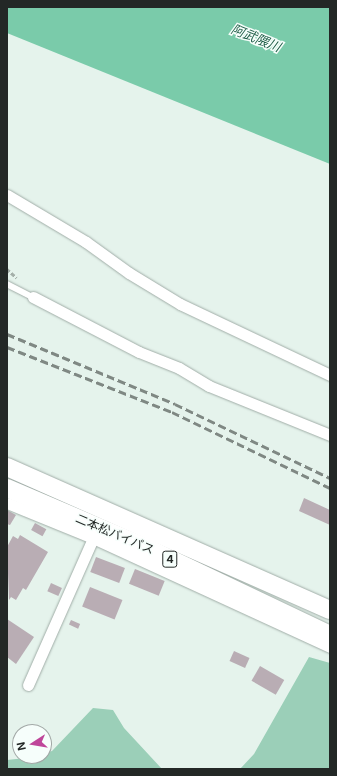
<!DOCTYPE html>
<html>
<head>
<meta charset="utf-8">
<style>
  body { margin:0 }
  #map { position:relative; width:337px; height:776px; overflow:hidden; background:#e5f3ec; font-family:Inter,"Noto Sans JP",sans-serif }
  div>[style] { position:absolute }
  .green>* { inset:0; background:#9bcfb8 }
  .water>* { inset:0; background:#7acbaa }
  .building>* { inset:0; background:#b9adb4; transform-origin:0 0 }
  .path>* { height:2.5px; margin-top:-1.25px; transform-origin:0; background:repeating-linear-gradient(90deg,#a4afa9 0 4px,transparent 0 6px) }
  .roads { filter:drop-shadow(0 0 1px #a0ada7) drop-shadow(0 0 1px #a0ada7) }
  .service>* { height:5.5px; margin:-2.75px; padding:0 2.75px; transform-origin:2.75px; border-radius:2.75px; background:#fff }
  .minor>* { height:11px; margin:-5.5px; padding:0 5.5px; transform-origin:5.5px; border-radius:5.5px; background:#fff }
  .trunk>* { height:18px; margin:-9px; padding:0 9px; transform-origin:9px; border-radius:9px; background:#fff }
  .rail>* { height:3px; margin-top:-1.5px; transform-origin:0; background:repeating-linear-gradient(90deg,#7f8883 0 8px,transparent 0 12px) }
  span { translate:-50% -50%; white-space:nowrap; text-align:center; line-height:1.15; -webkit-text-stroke:3px #f6fefb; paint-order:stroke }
  .shield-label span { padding:1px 3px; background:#f6fefb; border:1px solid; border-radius:3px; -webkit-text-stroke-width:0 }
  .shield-label { font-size:11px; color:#232826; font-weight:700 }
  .street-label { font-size:12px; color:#232826 }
  .water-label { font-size:13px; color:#1e5d46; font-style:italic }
  .frame { position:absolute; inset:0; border:8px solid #232826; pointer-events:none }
  .north { position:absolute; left:12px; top:724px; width:40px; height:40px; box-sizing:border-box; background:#f6fefb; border:1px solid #a2a8a6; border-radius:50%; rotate:258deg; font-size:11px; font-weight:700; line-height:16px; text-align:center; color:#232826 }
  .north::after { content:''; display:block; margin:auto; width:14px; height:18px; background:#bf469a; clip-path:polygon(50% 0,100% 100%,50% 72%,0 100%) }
</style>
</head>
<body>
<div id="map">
  <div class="green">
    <i style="clip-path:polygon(309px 657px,330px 663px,330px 769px,240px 769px,254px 754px)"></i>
    <i style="clip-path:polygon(93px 708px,113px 710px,124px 728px,162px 769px,7px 769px,7px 760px,44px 756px,44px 753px,52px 751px)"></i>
  </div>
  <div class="water">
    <i style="clip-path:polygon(7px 7px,330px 7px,330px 164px,7px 33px)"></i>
  </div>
  <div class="building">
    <i style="clip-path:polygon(304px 498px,330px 510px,330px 525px,299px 511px)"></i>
    <i style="clip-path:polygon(7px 510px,16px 515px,10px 525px,7px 524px)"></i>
    <i style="left:35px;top:523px;width:13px;height:8px;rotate:29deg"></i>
    <i style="clip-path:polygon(20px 535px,48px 552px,26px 590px,23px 588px,16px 600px,11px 597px,9px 600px,7px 547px,13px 536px,18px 539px)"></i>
    <i style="left:96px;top:557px;width:31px;height:16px;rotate:21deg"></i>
    <i style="left:135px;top:569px;width:32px;height:16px;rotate:22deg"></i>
    <i style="left:51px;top:583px;width:12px;height:9px;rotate:24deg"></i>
    <i style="left:90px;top:587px;width:35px;height:21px;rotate:22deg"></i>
    <i style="clip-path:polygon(7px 619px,34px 637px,16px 664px,7px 657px)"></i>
    <i style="left:71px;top:620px;width:10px;height:5px;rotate:24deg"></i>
    <i style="left:234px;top:651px;width:17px;height:11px;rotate:24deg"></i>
    <i style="left:260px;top:666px;width:28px;height:17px;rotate:30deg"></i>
  </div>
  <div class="path">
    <i style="left:7px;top:269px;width:13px;rotate:42deg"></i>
  </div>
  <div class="roads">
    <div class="service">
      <i style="left:7px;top:284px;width:29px;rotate:27deg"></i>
    </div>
    <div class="minor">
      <i style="left:7px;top:195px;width:92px;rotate:30.7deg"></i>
      <i style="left:86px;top:242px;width:53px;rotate:35.8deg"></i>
      <i style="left:129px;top:273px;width:60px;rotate:31.3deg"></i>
      <i style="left:180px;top:304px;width:166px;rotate:25.3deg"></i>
      <i style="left:33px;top:297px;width:119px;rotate:27.4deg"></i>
      <i style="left:139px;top:352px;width:43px;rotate:21.8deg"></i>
      <i style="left:179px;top:368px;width:35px;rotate:31deg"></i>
      <i style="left:209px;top:386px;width:131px;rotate:22deg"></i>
      <i style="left:7px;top:503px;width:93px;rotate:22.1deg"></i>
      <i style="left:93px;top:538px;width:261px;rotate:24.7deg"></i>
      <i style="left:28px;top:685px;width:161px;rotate:-66.1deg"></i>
    </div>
    <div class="trunk">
      <i style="left:7px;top:467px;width:353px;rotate:23.9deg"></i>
      <i style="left:7px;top:488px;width:152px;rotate:23.2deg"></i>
      <i style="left:147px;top:548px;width:203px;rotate:25.4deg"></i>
    </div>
  </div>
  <div class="rail">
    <i style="left:7px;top:334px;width:182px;rotate:22.6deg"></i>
    <i style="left:175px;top:404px;width:172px;rotate:25.5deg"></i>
    <i style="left:7px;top:347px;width:177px;rotate:21.5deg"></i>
    <i style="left:172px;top:412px;width:175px;rotate:25.7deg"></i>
  </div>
  <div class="shield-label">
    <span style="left:170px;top:559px">4</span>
  </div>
  <div class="street-label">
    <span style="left:115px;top:534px;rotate:23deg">二本松バイパス</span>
  </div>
  <div class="water-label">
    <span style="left:256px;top:38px;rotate:22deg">阿武隈川</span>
  </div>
  <div class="frame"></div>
  <div class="north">N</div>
</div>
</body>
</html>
